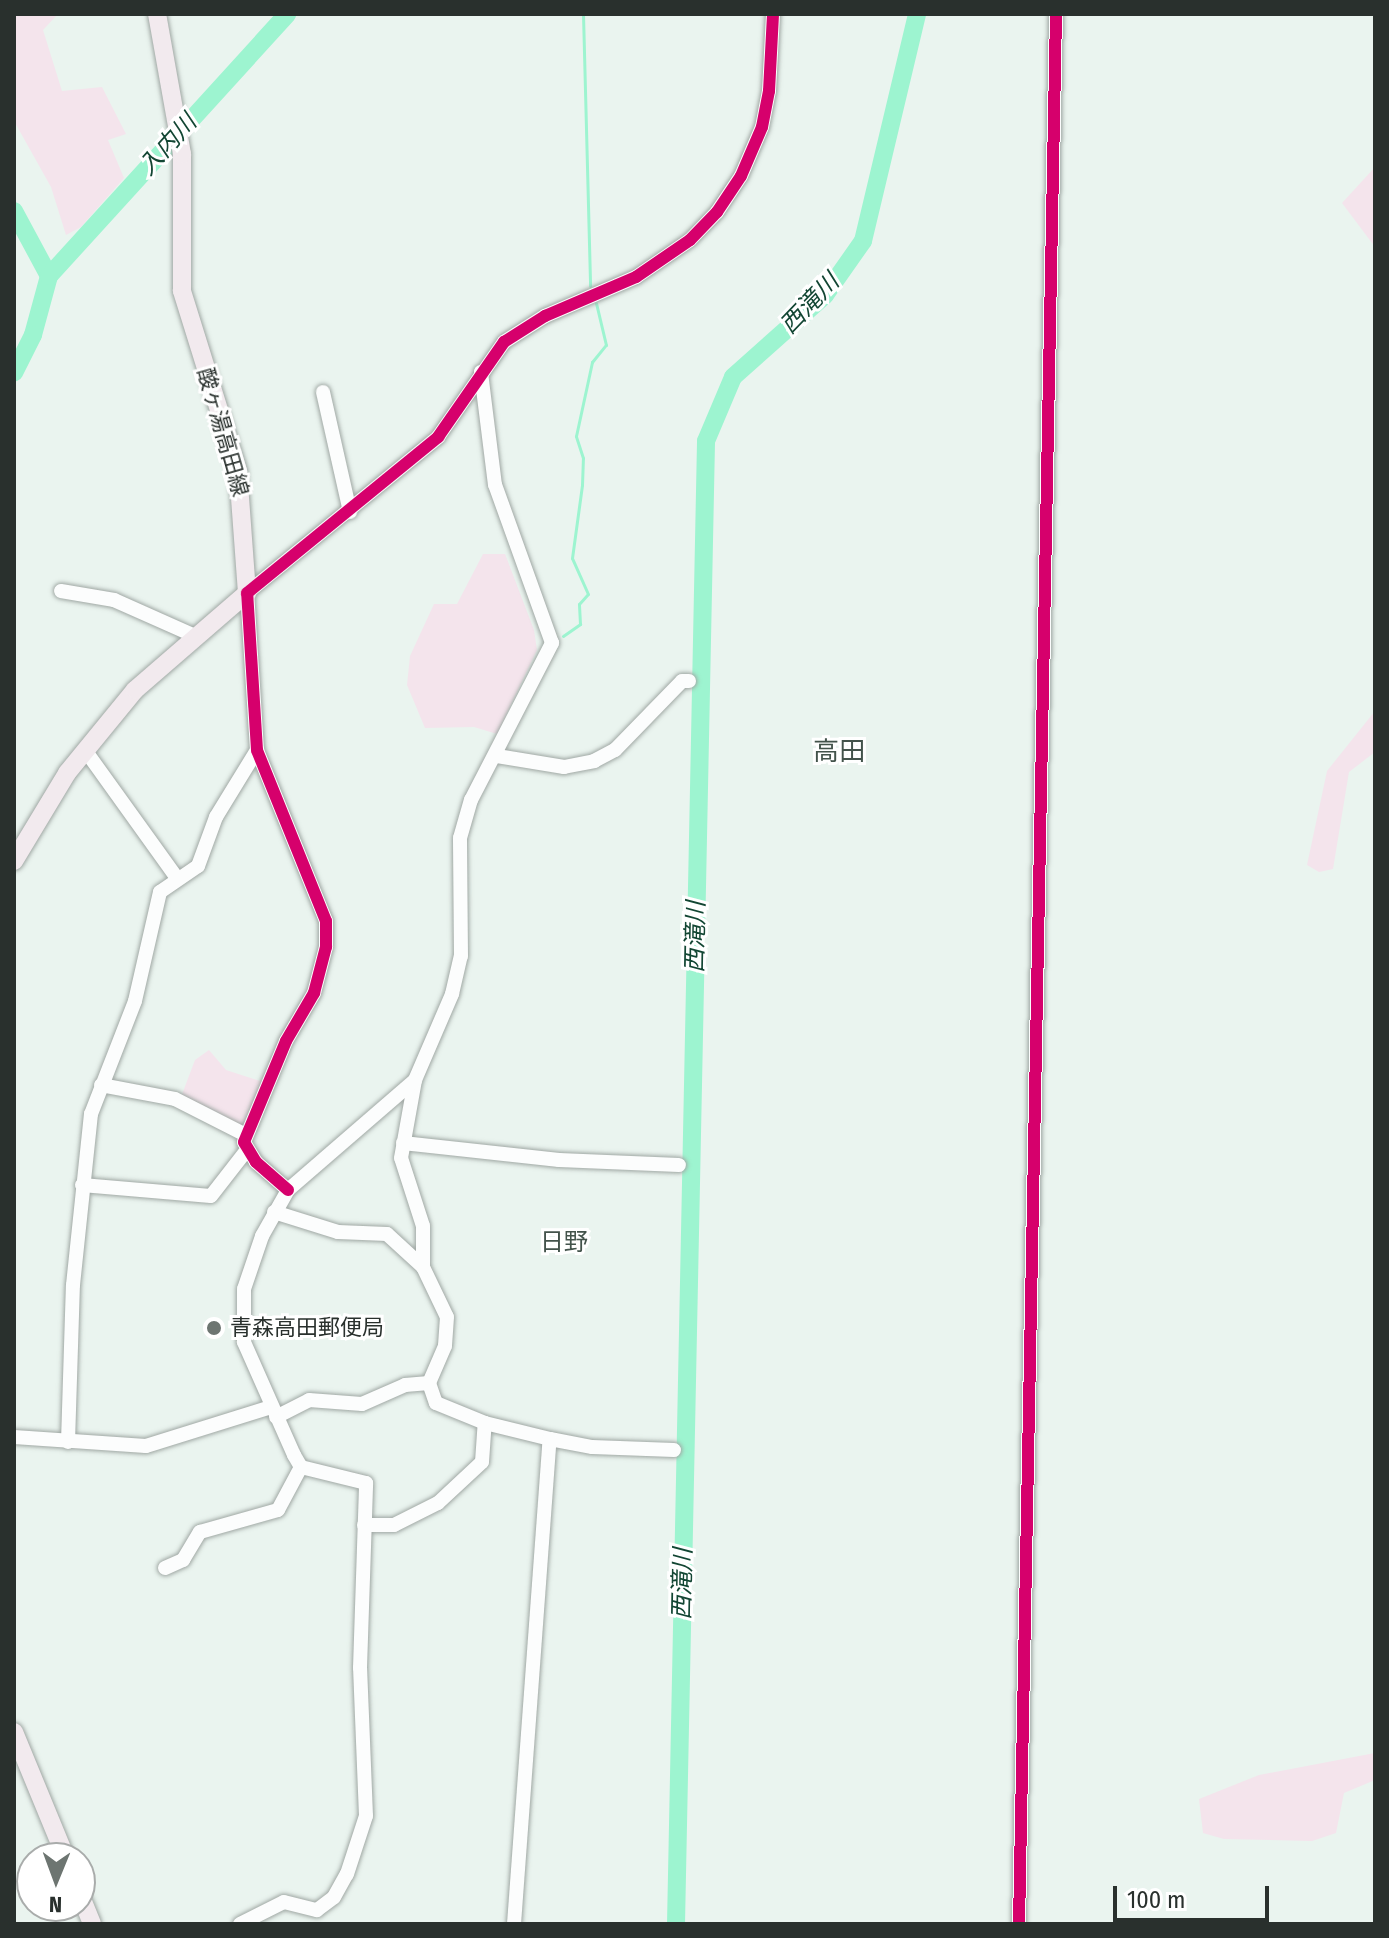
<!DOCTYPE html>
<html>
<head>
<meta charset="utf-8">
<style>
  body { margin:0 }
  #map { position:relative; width:1389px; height:1938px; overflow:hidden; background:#eaf4ef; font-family:"Fira Sans Condensed","Noto Sans JP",sans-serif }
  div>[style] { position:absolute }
  .green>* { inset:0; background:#f4e4ec }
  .stream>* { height:3px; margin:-1.5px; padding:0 1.5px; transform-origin:1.5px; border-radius:1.5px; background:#9df4d0 }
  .river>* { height:18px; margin:-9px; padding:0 9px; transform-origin:9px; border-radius:9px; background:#9df4d0 }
  .roads { filter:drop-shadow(0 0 2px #a0a8a4) drop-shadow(0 0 2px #a0a8a4) }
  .minor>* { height:14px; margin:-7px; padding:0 7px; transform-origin:7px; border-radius:7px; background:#fcfdfd }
  .major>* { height:18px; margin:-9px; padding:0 9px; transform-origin:9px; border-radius:9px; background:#f2eaee }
  .cycleway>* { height:12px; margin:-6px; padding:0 6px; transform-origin:6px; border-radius:6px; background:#d6006c }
  .dots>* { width:22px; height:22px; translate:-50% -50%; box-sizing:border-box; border:4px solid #fff; border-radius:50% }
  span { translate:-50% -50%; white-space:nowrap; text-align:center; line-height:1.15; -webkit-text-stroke:6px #fff; paint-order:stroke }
  .street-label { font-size:22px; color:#29302d }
  .poi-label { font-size:22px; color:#29302d }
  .left { translate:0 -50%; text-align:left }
  .water-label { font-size:24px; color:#124633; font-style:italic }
  .neighbourhood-label { font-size:24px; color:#43534b }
  .quarter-label { font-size:26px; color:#43534b }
  .frame { position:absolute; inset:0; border:16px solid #29302d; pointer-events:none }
  .north { position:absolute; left:16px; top:1842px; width:80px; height:80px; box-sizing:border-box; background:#fff; border:2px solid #a9acab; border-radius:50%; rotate:181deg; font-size:22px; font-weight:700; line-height:32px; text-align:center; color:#29302d }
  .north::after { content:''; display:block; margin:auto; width:28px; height:36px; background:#6d7571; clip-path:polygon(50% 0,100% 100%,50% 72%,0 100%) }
  .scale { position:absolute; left:1113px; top:1886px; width:156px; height:36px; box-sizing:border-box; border:4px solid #29302d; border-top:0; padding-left:10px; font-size:24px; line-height:28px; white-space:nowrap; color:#29302d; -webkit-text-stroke:6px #fff; paint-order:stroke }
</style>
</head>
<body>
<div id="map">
  <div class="green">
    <i style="clip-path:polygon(14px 14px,58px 14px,43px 30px,62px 91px,102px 87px,126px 134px,108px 140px,124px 178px,81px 227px,66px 235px,51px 187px,14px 121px)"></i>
    <i style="clip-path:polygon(1375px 167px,1375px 247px,1342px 203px)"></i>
    <i style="clip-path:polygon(483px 554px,505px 554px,534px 630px,537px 650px,497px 734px,474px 727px,425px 728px,407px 685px,410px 656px,434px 604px,457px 604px)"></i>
    <i style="clip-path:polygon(1375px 711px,1375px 752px,1349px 772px,1333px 869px,1319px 872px,1307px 865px,1327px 771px)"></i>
    <i style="clip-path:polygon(209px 1050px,226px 1070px,263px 1082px,243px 1129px,181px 1097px,195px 1060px)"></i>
    <i style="clip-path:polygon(1375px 1753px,1375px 1780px,1344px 1793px,1336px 1833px,1312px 1841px,1224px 1839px,1203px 1833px,1199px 1799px,1259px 1775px)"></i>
  </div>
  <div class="stream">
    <i style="left:583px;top:14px;width:272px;rotate:88.5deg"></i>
    <i style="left:563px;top:636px;width:21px;rotate:-35deg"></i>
    <i style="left:580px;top:624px;width:20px;rotate:-93deg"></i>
    <i style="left:579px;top:604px;width:13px;rotate:-48deg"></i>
    <i style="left:588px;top:594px;width:39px;rotate:-114deg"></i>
    <i style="left:572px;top:558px;width:74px;rotate:-82.2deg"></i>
    <i style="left:582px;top:485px;width:27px;rotate:-88deg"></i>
    <i style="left:583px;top:458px;width:23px;rotate:-108deg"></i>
    <i style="left:576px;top:436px;width:76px;rotate:-77.8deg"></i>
    <i style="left:592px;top:362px;width:22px;rotate:-51deg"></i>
    <i style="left:606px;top:345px;width:43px;rotate:-103.4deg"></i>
  </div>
  <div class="river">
    <i style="left:14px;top:211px;width:74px;rotate:61.7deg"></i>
    <i style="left:49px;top:276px;width:61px;rotate:105.2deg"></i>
    <i style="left:33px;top:335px;width:42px;rotate:116.6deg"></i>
    <i style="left:49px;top:276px;width:354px;rotate:-47.7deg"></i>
    <i style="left:676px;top:1924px;width:1483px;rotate:-88.84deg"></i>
    <i style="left:706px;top:441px;width:69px;rotate:-67.1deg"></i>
    <i style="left:733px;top:377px;width:123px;rotate:-41.7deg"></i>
    <i style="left:825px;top:295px;width:66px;rotate:-54.9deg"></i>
    <i style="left:863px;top:241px;width:233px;rotate:-76.6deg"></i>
  </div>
  <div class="roads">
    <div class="minor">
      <i style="left:323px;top:392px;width:123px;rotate:77.3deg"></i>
      <i style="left:61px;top:591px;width:54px;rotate:9.6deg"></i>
      <i style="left:114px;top:600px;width:89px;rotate:24deg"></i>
      <i style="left:85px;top:750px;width:158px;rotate:54.3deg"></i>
      <i style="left:497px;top:756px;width:68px;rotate:9.3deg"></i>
      <i style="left:564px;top:767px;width:31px;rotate:-11deg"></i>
      <i style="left:594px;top:761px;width:24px;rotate:-28deg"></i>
      <i style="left:615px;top:750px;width:96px;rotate:-45.8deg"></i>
      <i style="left:682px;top:681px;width:7px"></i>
      <i style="left:101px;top:1085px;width:75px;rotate:10.7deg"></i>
      <i style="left:175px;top:1099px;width:80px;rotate:26.9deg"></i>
      <i style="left:403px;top:1143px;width:157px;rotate:6.2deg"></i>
      <i style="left:559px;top:1160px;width:120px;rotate:2.4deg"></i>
      <i style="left:82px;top:1185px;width:129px;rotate:4.9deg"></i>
      <i style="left:211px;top:1196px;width:57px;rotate:-52.1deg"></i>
      <i style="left:288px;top:1190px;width:43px;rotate:-138.8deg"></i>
      <i style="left:256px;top:1162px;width:23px;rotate:-121deg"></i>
      <i style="left:244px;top:1142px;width:109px;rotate:-67.4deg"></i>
      <i style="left:286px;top:1041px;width:56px;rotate:-59.7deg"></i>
      <i style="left:314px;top:993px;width:48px;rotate:-75.4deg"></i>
      <i style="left:326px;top:947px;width:26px;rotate:-90deg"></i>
      <i style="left:326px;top:921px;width:184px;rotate:-112deg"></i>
      <i style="left:257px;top:750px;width:157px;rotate:-93.6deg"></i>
      <i style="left:247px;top:593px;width:247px;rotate:-39.2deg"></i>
      <i style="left:438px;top:437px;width:116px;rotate:-55.2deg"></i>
      <i style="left:504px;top:342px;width:49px;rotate:-32.4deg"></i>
      <i style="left:545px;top:316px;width:99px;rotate:-23.2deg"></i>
      <i style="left:636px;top:277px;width:65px;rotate:-34.4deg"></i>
      <i style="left:690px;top:240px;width:39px;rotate:-46deg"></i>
      <i style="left:717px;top:212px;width:43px;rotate:-56.3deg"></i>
      <i style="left:741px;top:176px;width:53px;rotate:-66.8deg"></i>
      <i style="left:762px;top:127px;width:37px;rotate:-79deg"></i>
      <i style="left:769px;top:91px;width:77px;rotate:-87deg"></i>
      <i style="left:274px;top:1212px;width:67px;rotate:17.4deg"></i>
      <i style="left:338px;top:1232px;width:49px;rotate:2.3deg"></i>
      <i style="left:387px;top:1234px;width:49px;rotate:42.5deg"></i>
      <i style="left:423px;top:1267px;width:55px;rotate:64.4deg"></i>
      <i style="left:447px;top:1317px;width:29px;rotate:94deg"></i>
      <i style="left:445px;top:1346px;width:40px;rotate:113.4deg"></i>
      <i style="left:429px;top:1383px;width:21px;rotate:71deg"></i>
      <i style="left:436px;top:1403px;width:53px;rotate:22.2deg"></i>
      <i style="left:485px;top:1423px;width:67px;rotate:13.8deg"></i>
      <i style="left:550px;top:1439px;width:43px;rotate:10.8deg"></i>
      <i style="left:592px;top:1447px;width:82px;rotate:2.1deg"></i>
      <i style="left:423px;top:1267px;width:41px;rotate:-90deg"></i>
      <i style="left:423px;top:1226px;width:71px;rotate:-107.9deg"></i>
      <i style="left:401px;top:1158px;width:79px;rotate:-79.8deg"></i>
      <i style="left:415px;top:1080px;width:94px;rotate:-66.7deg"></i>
      <i style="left:452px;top:994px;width:39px;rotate:-77deg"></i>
      <i style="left:461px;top:956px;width:118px;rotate:-90.5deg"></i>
      <i style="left:460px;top:838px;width:40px;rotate:-74deg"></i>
      <i style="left:471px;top:800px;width:177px;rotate:-62.7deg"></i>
      <i style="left:552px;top:643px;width:168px;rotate:-109.8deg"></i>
      <i style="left:495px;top:485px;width:114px;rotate:-97.1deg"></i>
      <i style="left:276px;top:1417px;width:37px;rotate:-27deg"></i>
      <i style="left:309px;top:1400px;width:53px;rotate:4.3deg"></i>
      <i style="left:362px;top:1404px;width:47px;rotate:-23.8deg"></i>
      <i style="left:405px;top:1385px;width:24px;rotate:-5deg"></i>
      <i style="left:14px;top:1437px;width:132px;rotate:3.9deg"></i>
      <i style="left:146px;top:1446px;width:131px;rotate:-17.3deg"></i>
      <i style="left:68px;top:1442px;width:157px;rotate:-88.2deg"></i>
      <i style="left:73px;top:1285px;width:172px;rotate:-84deg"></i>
      <i style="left:91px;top:1114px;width:121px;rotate:-68.7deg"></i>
      <i style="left:135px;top:1001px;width:112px;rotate:-77.1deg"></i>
      <i style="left:160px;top:892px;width:46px;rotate:-34.4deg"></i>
      <i style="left:198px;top:866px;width:52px;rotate:-69.8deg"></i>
      <i style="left:216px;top:817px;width:79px;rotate:-58.5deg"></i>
      <i style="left:364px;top:1525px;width:30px"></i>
      <i style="left:394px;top:1525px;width:49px;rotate:-26.6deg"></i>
      <i style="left:438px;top:1503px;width:60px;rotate:-43deg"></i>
      <i style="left:482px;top:1462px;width:39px;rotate:-86deg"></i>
      <i style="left:165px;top:1568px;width:20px;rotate:-24deg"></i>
      <i style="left:183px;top:1560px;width:33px;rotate:-59deg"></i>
      <i style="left:200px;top:1532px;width:81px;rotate:-15.8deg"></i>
      <i style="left:278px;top:1510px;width:49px;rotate:-61.9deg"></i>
      <i style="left:317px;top:1910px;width:21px;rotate:-37deg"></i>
      <i style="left:334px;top:1897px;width:26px;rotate:-61deg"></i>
      <i style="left:347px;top:1874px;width:61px;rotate:-71.9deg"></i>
      <i style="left:366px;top:1816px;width:148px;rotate:-92.3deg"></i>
      <i style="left:360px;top:1668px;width:185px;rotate:-88.1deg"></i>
      <i style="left:366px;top:1483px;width:67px;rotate:-166.2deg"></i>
      <i style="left:301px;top:1467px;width:14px;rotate:-120deg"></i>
      <i style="left:294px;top:1455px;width:124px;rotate:-113.9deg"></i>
      <i style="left:244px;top:1342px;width:53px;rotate:-90deg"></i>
      <i style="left:244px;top:1289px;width:56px;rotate:-71.2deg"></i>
      <i style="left:262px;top:1236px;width:53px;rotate:-60.5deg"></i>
      <i style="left:288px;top:1190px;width:168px;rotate:-40.9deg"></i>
      <i style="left:240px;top:1924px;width:49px;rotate:-26.6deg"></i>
      <i style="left:284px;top:1902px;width:34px;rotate:14deg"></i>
      <i style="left:514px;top:1924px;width:486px;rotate:-85.8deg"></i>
      <i style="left:1019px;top:1924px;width:1910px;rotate:-88.89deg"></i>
    </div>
    <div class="major">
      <i style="left:14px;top:861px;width:103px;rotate:-58.9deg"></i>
      <i style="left:67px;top:773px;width:107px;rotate:-50.7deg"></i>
      <i style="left:135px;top:690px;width:148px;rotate:-40.9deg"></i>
      <i style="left:247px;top:593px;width:122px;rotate:-94.2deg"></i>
      <i style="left:238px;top:471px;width:189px;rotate:-107.3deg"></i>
      <i style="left:182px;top:291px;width:137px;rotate:-90deg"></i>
      <i style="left:182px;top:154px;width:142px;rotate:-100.1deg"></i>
      <i style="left:14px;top:1732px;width:136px;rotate:67.6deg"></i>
      <i style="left:80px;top:1894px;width:32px;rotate:68deg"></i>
    </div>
  </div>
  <div class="cycleway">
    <i style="left:288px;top:1190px;width:43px;rotate:-138.8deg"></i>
    <i style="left:256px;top:1162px;width:23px;rotate:-121deg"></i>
    <i style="left:244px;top:1142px;width:109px;rotate:-67.4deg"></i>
    <i style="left:286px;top:1041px;width:56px;rotate:-59.7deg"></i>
    <i style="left:314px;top:993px;width:48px;rotate:-75.4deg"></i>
    <i style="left:326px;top:947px;width:26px;rotate:-90deg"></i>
    <i style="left:326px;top:921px;width:184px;rotate:-112deg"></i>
    <i style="left:257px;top:750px;width:157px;rotate:-93.6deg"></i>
    <i style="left:247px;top:593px;width:247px;rotate:-39.2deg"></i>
    <i style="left:438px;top:437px;width:116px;rotate:-55.2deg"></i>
    <i style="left:504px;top:342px;width:49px;rotate:-32.4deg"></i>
    <i style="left:545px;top:316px;width:99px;rotate:-23.2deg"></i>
    <i style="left:636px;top:277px;width:65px;rotate:-34.4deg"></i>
    <i style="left:690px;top:240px;width:39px;rotate:-46deg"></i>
    <i style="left:717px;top:212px;width:43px;rotate:-56.3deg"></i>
    <i style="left:741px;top:176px;width:53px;rotate:-66.8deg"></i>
    <i style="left:762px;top:127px;width:37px;rotate:-79deg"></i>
    <i style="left:769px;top:91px;width:77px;rotate:-87deg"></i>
    <i style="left:1019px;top:1924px;width:1910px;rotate:-88.89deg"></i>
  </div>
  <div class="dots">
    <i style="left:214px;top:1328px;background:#6d7571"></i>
  </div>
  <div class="street-label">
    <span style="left:223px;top:432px;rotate:74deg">酸ヶ湯高田線</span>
  </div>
  <div class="poi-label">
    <span class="left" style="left:230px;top:1328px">青森高田郵便局</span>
  </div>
  <div class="water-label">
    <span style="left:168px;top:145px;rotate:-48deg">入内川</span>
    <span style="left:810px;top:304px;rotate:-46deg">西滝川</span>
    <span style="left:696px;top:937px;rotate:-89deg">西滝川</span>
    <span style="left:683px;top:1584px;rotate:-89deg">西滝川</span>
  </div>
  <div class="neighbourhood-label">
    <span style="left:564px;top:1243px">日野</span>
  </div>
  <div class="quarter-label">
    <span style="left:839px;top:752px">高田</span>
  </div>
  <div class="frame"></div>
  <div class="north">N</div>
  <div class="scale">100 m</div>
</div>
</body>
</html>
